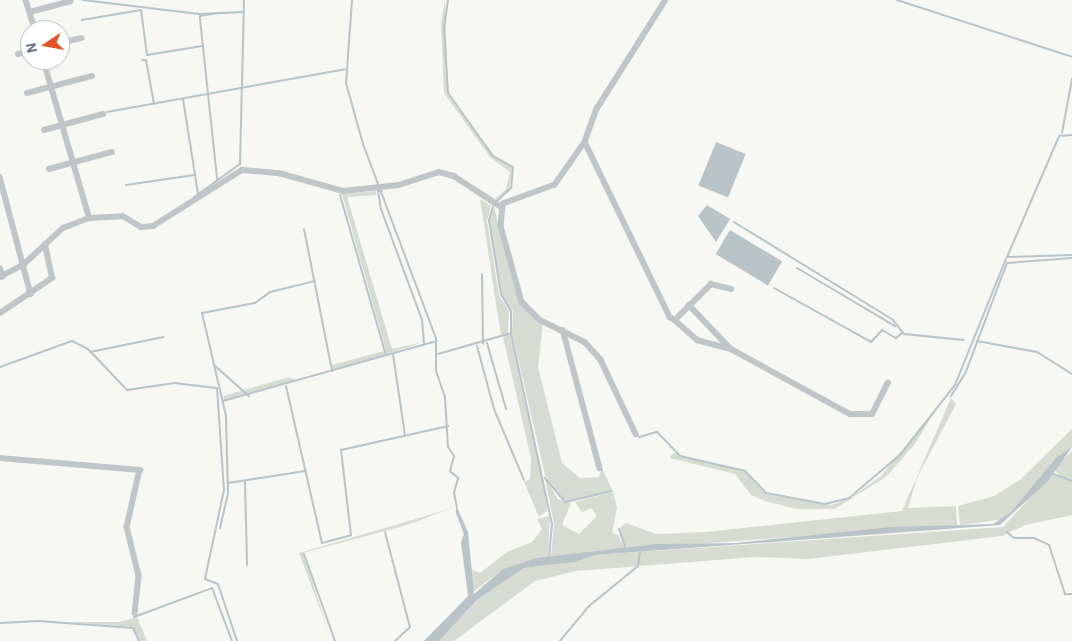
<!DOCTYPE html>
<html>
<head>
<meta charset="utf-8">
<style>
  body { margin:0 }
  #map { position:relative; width:1072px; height:641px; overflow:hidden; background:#f7f7f4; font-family:"IBM Plex Sans",sans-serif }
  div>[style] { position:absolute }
  .green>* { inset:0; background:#d7dcd3 }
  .water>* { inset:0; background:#b9c4c9; transform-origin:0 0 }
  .stream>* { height:2px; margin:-1px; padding:0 1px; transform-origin:1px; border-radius:1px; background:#b9c4c9 }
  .minor>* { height:5.5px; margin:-2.75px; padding:0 2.75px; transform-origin:2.75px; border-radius:2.75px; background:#c0c5c8 }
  span { translate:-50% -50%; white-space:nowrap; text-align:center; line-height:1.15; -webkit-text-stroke:5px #fff; paint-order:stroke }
  .north { position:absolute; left:20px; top:20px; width:50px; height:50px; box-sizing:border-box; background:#fff; border:1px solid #c2c9ce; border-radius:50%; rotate:258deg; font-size:14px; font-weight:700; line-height:20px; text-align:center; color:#667785 }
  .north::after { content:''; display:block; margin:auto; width:18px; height:22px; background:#e1552a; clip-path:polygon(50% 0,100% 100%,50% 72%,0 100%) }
</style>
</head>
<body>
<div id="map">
  <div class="green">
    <i style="clip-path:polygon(445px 0,448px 95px,493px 156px,512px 167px,510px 188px,495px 203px,486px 199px,470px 183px,495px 199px,506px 189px,510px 172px,490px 157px,444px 93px,441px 25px)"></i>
    <i style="clip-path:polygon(376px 191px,376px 195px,347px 197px,392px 349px,423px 342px,387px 354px,342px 194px)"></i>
    <i style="clip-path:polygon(480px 199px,491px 206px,487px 221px,499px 295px,509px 311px,508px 333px,501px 336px)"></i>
    <i style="clip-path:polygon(494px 207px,518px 297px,543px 323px,538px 367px,562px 463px,580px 478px,599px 477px,602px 468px,612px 490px,601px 495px,566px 502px,545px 475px,512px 332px,513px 311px,502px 297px,490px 221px)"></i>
    <i style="clip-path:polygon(510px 333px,543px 477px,547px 511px,539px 517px,524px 482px,530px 479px,531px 458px,503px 337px)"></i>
    <i style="clip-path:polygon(384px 351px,385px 355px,332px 370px,332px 365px)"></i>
    <i style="clip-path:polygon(289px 377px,296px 380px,224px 400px,223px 396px)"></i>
    <i style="clip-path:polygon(951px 398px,956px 404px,917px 478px,908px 508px,956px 506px,957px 525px,627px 549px,621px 538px,620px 528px,626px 523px,656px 534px,705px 532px,902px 511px)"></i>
    <i style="clip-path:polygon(943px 399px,914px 445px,887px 476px,835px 509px,796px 509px,765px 501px,751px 495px,735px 474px,670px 458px,673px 453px,745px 472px,766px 494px,831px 505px,849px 499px,881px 476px)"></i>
    <i style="clip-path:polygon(1072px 429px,1072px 447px,1005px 519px,960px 525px,958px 506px,994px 496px,1021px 479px)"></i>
    <i style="clip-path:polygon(1072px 451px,1072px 480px,1060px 476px,1053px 468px)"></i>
    <i style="clip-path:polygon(1052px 474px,1072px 482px,1072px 515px,1025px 525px,1002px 536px,808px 559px,755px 557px,576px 571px,535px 581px,454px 641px,439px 641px,477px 600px,524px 568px,575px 562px,595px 555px,1003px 527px)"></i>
    <i style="clip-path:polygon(545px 478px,558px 499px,571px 503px,562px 525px,579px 534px,597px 516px,591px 508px,582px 512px,575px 502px,613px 492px,617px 507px,612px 533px,618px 535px,625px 550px,551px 557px,554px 524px)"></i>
    <i style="clip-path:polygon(450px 509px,407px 525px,303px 553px,328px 630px,299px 553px)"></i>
    <i style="clip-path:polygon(550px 516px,548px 557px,503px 569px,472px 593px,471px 569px,480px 573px,507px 552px,532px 542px,542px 529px,537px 519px)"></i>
    <i style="clip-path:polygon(137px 617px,147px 641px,140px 641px,133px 627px,64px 622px,119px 622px)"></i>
  </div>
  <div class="water">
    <i style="left:716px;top:142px;width:32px;height:47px;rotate:22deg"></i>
    <i style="clip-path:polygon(707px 205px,730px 219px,716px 242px,698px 216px)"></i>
    <i style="left:730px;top:230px;width:61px;height:28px;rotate:31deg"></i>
    <i style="clip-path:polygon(1072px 447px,1047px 482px,1000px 525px,595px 555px,575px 562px,524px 568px,477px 600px,439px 641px,424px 641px,468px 596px,461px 542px,464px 534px,456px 513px,456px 505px,468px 532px,474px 594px,503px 569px,537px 558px,656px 544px,736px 543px,891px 527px,993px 524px,1011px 512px,1056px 458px)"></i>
  </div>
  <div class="stream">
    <i style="left:83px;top:0;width:117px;rotate:6.9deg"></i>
    <i style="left:199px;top:14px;width:45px;rotate:-2.5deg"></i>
    <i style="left:352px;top:0;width:83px;rotate:94.1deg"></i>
    <i style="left:346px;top:83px;width:63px;rotate:74.4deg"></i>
    <i style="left:363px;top:144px;width:207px;rotate:69.4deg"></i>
    <i style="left:436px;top:338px;width:33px;rotate:90deg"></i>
    <i style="left:436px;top:371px;width:28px;rotate:71deg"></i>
    <i style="left:445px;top:397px;width:50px;rotate:86.6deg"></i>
    <i style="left:448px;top:447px;width:11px;rotate:56deg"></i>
    <i style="left:454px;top:456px;width:16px;rotate:105deg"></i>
    <i style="left:450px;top:471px;width:11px;rotate:41deg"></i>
    <i style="left:458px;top:478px;width:16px;rotate:105deg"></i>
    <i style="left:454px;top:493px;width:14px;rotate:78deg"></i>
    <i style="left:448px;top:0;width:27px;rotate:98deg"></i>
    <i style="left:444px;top:27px;width:66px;rotate:86.5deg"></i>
    <i style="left:448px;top:93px;width:77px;rotate:54.5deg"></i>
    <i style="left:493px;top:156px;width:23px;rotate:29deg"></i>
    <i style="left:513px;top:167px;width:21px;rotate:95deg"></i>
    <i style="left:511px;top:188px;width:19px;rotate:137deg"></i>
    <i style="left:897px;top:0;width:184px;rotate:18deg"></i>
    <i style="left:217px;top:13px;width:17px;rotate:170deg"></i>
    <i style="left:200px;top:16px;width:3px;rotate:90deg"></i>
    <i style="left:200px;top:19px;width:161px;rotate:83.9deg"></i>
    <i style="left:82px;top:20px;width:60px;rotate:-9.6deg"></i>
    <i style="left:141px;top:10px;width:45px;rotate:82.4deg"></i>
    <i style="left:147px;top:55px;width:56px;rotate:-9.3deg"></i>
    <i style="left:142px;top:60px;width:4px"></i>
    <i style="left:146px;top:60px;width:45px;rotate:79.7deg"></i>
    <i style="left:183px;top:99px;width:96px;rotate:81deg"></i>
    <i style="left:107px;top:112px;width:242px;rotate:-10.2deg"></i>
    <i style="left:1062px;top:133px;width:55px;rotate:-79.5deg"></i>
    <i style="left:126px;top:185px;width:69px;rotate:-8.4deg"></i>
    <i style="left:382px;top:191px;width:4px;rotate:180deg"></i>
    <i style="left:378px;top:191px;width:18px;rotate:81deg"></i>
    <i style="left:381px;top:209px;width:118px;rotate:69.7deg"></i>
    <i style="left:422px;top:320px;width:25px;rotate:85deg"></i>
    <i style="left:340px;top:195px;width:166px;rotate:74deg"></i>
    <i style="left:194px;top:197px;width:57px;rotate:-35.7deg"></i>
    <i style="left:240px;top:164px;width:164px;rotate:-88.6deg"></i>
    <i style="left:493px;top:207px;width:14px;rotate:107deg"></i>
    <i style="left:489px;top:220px;width:75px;rotate:80.8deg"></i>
    <i style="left:501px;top:294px;width:20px;rotate:60deg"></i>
    <i style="left:511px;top:311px;width:22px;rotate:90deg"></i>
    <i style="left:511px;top:333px;width:195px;rotate:77.9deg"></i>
    <i style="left:552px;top:524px;width:35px;rotate:95deg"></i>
    <i style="left:734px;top:222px;width:187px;rotate:31.6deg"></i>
    <i style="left:893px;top:320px;width:18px;rotate:52deg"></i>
    <i style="left:904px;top:334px;width:60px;rotate:5.7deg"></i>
    <i style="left:304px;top:229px;width:145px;rotate:78.8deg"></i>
    <i style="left:1007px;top:257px;width:132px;rotate:-66.7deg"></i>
    <i style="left:1059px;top:136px;width:13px;rotate:-4deg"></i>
    <i style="left:1007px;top:257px;width:65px;rotate:-1.8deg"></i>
    <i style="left:797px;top:268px;width:114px;rotate:30.6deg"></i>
    <i style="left:482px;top:274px;width:70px;rotate:89.2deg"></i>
    <i style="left:774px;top:288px;width:111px;rotate:29.1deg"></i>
    <i style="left:871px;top:342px;width:16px;rotate:-47deg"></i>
    <i style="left:882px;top:330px;width:16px;rotate:30deg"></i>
    <i style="left:896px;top:338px;width:8px;rotate:-40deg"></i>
    <i style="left:977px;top:341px;width:61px;rotate:10.4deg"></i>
    <i style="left:1037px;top:352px;width:41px;rotate:32.2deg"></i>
    <i style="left:487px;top:343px;width:69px;rotate:73.9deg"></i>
    <i style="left:477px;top:346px;width:65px;rotate:74.9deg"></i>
    <i style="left:494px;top:409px;width:77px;rotate:67.1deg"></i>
    <i style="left:90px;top:352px;width:75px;rotate:-11.6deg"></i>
    <i style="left:393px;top:354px;width:82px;rotate:81.6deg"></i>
    <i style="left:438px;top:354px;width:76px;rotate:-16deg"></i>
    <i style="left:214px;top:365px;width:47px;rotate:41.5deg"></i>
    <i style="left:0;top:367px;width:77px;rotate:-19.9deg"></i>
    <i style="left:72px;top:341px;width:18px;rotate:27deg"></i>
    <i style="left:88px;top:349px;width:57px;rotate:46.4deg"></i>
    <i style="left:127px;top:390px;width:48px;rotate:-8.5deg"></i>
    <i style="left:174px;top:383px;width:43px;rotate:6.6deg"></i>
    <i style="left:217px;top:388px;width:102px;rotate:86.1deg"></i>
    <i style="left:224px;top:490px;width:91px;rotate:102.1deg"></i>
    <i style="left:205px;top:579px;width:14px;rotate:21deg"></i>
    <i style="left:218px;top:584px;width:60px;rotate:71.6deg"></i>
    <i style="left:286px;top:386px;width:161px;rotate:77.1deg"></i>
    <i style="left:322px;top:543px;width:30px;rotate:-15deg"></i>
    <i style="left:351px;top:535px;width:86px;rotate:-96.7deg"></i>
    <i style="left:341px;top:450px;width:110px;rotate:-12.6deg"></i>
    <i style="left:951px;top:396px;width:26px;rotate:-58deg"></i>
    <i style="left:965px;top:374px;width:119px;rotate:-69.3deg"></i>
    <i style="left:1007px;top:263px;width:65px;rotate:-4.4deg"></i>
    <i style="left:223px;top:401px;width:222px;rotate:-15.7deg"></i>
    <i style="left:639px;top:437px;width:19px;rotate:-16deg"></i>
    <i style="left:657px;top:432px;width:33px;rotate:46deg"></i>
    <i style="left:680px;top:456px;width:67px;rotate:13deg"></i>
    <i style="left:745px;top:471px;width:30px;rotate:46deg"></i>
    <i style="left:766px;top:493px;width:60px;rotate:10.6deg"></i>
    <i style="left:825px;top:504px;width:25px;rotate:-14deg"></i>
    <i style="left:849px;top:498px;width:68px;rotate:-40.2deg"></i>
    <i style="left:901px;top:454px;width:88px;rotate:-52deg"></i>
    <i style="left:955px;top:385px;width:136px;rotate:-68deg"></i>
    <i style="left:1051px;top:473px;width:22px;rotate:21deg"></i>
    <i style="left:545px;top:478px;width:31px;rotate:50deg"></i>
    <i style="left:565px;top:502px;width:48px;rotate:-13.2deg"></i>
    <i style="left:245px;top:481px;width:84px;rotate:88.6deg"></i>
    <i style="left:228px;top:483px;width:78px;rotate:-8.9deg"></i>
    <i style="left:220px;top:528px;width:35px;rotate:-77deg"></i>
    <i style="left:228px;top:494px;width:78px;rotate:-91.5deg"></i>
    <i style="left:226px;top:416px;width:106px;rotate:-103.1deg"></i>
    <i style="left:202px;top:313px;width:54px;rotate:-10.7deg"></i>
    <i style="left:255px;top:303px;width:19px;rotate:-36deg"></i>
    <i style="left:270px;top:292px;width:46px;rotate:-13.7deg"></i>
    <i style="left:619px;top:529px;width:22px;rotate:72deg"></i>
    <i style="left:385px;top:532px;width:98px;rotate:75.3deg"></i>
    <i style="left:410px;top:627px;width:21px;rotate:137deg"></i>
    <i style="left:1007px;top:532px;width:9px;rotate:41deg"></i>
    <i style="left:1014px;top:538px;width:20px"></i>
    <i style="left:1034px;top:538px;width:17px;rotate:25deg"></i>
    <i style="left:1049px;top:545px;width:52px;rotate:71.9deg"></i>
    <i style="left:1065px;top:594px;width:7px"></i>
    <i style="left:304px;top:554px;width:92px;rotate:70.4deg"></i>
    <i style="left:134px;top:617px;width:83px;rotate:-20.4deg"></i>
    <i style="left:212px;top:588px;width:57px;rotate:69.3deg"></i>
    <i style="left:0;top:623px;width:38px;rotate:-3deg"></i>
    <i style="left:38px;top:621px;width:95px;rotate:4.2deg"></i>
    <i style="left:133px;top:628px;width:14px;rotate:65deg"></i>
    <i style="left:560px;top:641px;width:45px;rotate:-50.4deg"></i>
    <i style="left:589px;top:606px;width:63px;rotate:-39.2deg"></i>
    <i style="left:638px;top:566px;width:14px;rotate:-82deg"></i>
  </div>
  <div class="minor">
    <i style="left:26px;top:0;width:31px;rotate:73deg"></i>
    <i style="left:666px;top:0;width:129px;rotate:122.3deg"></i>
    <i style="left:597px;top:109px;width:35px;rotate:110deg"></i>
    <i style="left:585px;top:142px;width:195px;rotate:64.1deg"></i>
    <i style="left:670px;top:317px;width:6px;rotate:31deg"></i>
    <i style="left:675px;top:320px;width:51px;rotate:-45deg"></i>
    <i style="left:711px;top:284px;width:21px;rotate:14deg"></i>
    <i style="left:30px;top:12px;width:42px;rotate:-15deg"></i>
    <i style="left:60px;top:43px;width:22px;rotate:-13deg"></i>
    <i style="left:18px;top:54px;width:12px;rotate:-14deg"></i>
    <i style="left:27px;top:93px;width:67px;rotate:-14.7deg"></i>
    <i style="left:44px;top:130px;width:61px;rotate:-15.2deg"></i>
    <i style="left:585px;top:142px;width:52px;rotate:124.9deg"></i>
    <i style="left:555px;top:185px;width:55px;rotate:159.9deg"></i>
    <i style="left:503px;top:204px;width:22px;rotate:95deg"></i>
    <i style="left:501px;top:226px;width:79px;rotate:74.6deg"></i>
    <i style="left:522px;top:302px;width:25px;rotate:45deg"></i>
    <i style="left:540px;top:320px;width:50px;rotate:26.1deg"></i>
    <i style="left:585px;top:342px;width:24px;rotate:48deg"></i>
    <i style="left:601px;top:360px;width:82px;rotate:64.7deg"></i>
    <i style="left:49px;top:169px;width:65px;rotate:-15.1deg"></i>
    <i style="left:0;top:177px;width:121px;rotate:75.2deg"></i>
    <i style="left:89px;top:218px;width:34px;rotate:-3deg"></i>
    <i style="left:123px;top:216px;width:21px;rotate:31deg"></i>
    <i style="left:141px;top:227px;width:12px;rotate:-5deg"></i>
    <i style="left:153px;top:226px;width:105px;rotate:-32.2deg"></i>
    <i style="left:242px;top:170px;width:37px;rotate:5deg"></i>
    <i style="left:279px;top:173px;width:66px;rotate:15.7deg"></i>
    <i style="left:343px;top:191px;width:56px;rotate:-6.1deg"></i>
    <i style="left:399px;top:185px;width:42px;rotate:-18deg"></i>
    <i style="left:439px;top:172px;width:16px;rotate:15deg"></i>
    <i style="left:454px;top:176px;width:56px;rotate:33.4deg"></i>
    <i style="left:0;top:268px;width:9px;rotate:69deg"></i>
    <i style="left:0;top:277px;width:27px;rotate:-28deg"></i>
    <i style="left:24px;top:264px;width:53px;rotate:-42.7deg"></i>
    <i style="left:63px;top:228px;width:28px;rotate:-21deg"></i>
    <i style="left:89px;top:218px;width:165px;rotate:-106.2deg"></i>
    <i style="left:689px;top:305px;width:61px;rotate:46.3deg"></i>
    <i style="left:731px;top:349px;width:136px;rotate:28.6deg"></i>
    <i style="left:850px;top:414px;width:22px"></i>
    <i style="left:872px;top:414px;width:35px;rotate:-63deg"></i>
    <i style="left:0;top:313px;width:63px;rotate:-33.9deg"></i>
    <i style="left:52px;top:278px;width:34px;rotate:-102deg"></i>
    <i style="left:675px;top:320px;width:30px;rotate:42deg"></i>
    <i style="left:697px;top:340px;width:35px;rotate:15deg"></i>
    <i style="left:563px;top:330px;width:143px;rotate:75deg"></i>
    <i style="left:0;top:458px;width:141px;rotate:4.9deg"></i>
    <i style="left:140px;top:470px;width:58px;rotate:102.8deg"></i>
    <i style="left:127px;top:527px;width:50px;rotate:76.2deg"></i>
    <i style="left:139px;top:576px;width:37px;rotate:96deg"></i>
  </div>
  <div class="north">N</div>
</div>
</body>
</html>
